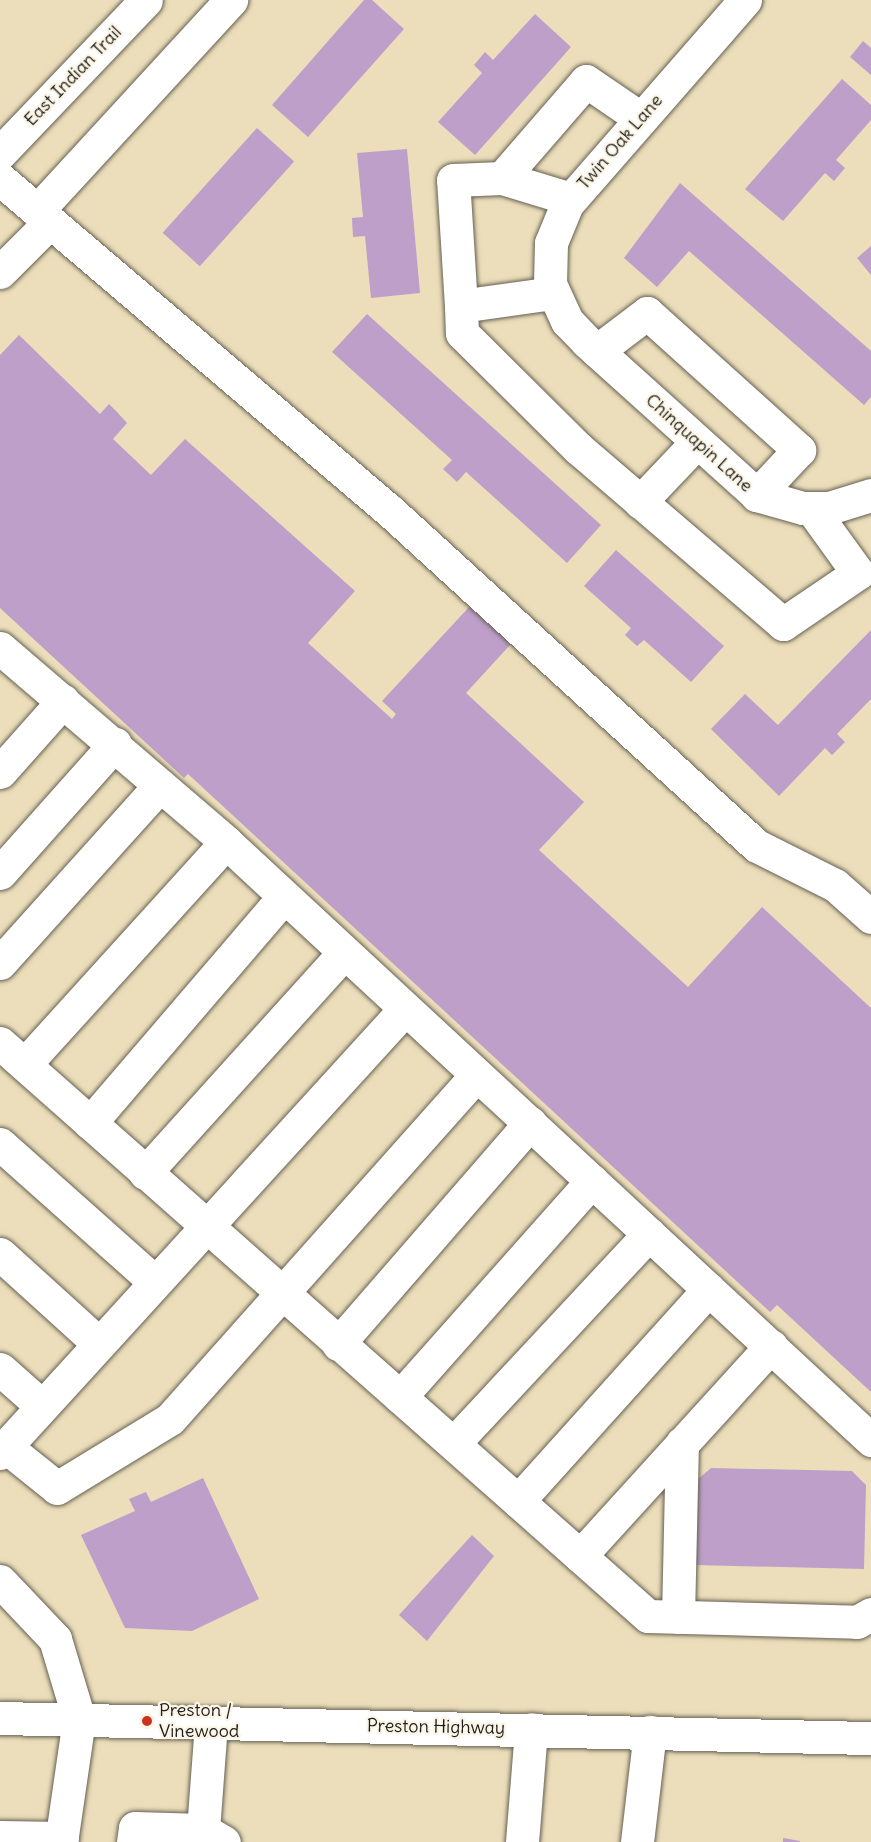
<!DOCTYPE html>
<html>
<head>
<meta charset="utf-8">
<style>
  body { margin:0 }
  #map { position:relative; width:871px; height:1842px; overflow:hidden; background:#ecdeba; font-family:Delius,sans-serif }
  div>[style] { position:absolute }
  .building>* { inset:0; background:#be9fca; transform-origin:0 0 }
  .roads { filter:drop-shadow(0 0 2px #656053) drop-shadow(0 0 2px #656053) }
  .minor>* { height:33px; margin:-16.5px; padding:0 16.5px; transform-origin:16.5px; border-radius:16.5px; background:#fff }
  .major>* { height:33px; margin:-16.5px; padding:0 16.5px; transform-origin:16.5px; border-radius:16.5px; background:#fff }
  .dots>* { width:16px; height:16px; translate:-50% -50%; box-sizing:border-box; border:3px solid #fcf5e5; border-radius:50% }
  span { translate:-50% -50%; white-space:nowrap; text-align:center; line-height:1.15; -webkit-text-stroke:4.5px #fcf5e5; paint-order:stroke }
  .street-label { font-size:18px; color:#1c1c1c }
  .poi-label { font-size:18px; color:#1c1c1c }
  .left { translate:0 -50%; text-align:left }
</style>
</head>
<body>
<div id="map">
  <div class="building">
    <i style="clip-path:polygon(364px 0,372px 0,404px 29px,308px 137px,272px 105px)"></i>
    <i style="clip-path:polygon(535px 14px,571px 47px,475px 155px,438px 122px,482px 73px,474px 65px,485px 52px,493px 60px)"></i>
    <i style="clip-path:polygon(863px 41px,871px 48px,871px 75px,850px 57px)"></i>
    <i style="clip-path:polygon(842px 79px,871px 105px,871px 120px,836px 160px,845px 168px,834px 181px,825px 173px,783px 221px,745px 189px)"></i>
    <i style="left:257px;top:128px;width:50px;height:141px;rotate:42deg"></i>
    <i style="clip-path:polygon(407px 149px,420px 293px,371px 298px,365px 236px,353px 237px,352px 218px,363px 217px,357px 153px)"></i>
    <i style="clip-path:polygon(680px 183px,871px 351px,871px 397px,864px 405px,689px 251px,657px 287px,624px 258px)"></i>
    <i style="clip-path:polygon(871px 246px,871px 275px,857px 258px)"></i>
    <i style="clip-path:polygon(367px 314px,601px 525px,567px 563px,466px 472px,457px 482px,443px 469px,452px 460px,332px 352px)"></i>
    <i style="clip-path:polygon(19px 335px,100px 414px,109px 404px,117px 412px,127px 423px,113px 439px,151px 475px,185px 439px,355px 591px,308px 643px,392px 719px,396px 714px,382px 701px,470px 606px,511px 644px,466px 693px,584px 802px,539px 850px,688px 987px,762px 907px,871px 1008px,871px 1392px,777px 1305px,770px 1312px,188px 774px,184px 778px,0 608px,0 355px)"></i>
    <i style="clip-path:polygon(616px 550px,724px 646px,691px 682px,644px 640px,637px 646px,625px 635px,631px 628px,584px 586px)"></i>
    <i style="clip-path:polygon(871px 630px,871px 699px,837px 734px,845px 742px,832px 755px,825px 748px,779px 796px,711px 729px,745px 694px,778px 725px)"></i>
    <i style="clip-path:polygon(711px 1468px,852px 1471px,866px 1485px,864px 1569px,694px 1565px,696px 1481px)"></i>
    <i style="clip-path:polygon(203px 1478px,259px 1599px,192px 1631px,125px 1628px,81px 1535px,135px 1511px,129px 1499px,146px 1492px,151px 1502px)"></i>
    <i style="clip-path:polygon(472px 1535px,494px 1556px,427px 1641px,399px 1615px)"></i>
    <i style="clip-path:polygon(783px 1838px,800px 1841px,800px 1842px,783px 1842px)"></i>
  </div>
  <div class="roads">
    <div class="minor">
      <i style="left:745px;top:0;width:271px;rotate:131.1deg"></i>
      <i style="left:567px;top:204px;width:42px;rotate:112.3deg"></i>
      <i style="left:551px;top:243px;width:41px;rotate:91.4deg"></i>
      <i style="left:550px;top:284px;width:41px;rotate:65.3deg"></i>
      <i style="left:567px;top:321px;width:28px;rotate:46deg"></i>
      <i style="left:586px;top:341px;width:230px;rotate:42deg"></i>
      <i style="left:757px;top:495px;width:48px;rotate:15.8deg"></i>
      <i style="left:803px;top:508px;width:26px"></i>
      <i style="left:829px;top:508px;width:44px;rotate:-17.2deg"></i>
      <i style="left:502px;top:178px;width:128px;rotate:-49.1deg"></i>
      <i style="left:586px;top:81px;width:65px;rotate:34.4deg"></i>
      <i style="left:0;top:179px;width:514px;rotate:40.42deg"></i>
      <i style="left:391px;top:512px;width:495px;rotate:42.4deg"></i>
      <i style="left:757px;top:846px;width:87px;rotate:26.6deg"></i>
      <i style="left:835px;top:885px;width:48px;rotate:41.6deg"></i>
      <i style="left:37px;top:211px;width:287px;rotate:-47.4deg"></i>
      <i style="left:0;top:272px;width:71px;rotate:-45deg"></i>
      <i style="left:553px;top:293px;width:93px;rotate:172deg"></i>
      <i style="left:461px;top:306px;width:126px;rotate:-93.6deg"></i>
      <i style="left:453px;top:180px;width:49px;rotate:-2.3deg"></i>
      <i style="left:502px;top:178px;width:72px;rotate:16.9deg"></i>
      <i style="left:461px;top:306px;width:27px;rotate:88deg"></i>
      <i style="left:462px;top:333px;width:165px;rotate:44.8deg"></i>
      <i style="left:579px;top:449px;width:269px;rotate:40.6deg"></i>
      <i style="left:783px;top:624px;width:91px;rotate:-34.2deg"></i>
      <i style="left:858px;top:573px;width:80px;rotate:-125.9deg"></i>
      <i style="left:597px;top:351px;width:63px;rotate:-37.2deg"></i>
      <i style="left:647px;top:313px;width:205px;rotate:42deg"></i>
      <i style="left:799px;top:450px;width:62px;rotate:133deg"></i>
      <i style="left:640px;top:502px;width:81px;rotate:-46.5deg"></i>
      <i style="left:0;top:648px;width:298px;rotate:40.6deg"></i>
      <i style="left:226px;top:842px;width:880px;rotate:42.83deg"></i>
      <i style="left:0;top:772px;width:95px;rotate:-48.4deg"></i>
      <i style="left:0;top:873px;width:173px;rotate:-48.3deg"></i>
      <i style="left:0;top:963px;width:239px;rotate:-48deg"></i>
      <i style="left:0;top:1043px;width:865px;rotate:41.49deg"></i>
      <i style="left:648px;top:1616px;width:209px;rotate:1.6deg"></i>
      <i style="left:857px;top:1622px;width:16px;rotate:-30deg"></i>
      <i style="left:25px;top:1064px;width:299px;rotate:-47.8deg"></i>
      <i style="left:90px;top:1123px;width:298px;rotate:-49.4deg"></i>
      <i style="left:0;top:1144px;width:206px;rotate:41.7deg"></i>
      <i style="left:145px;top:1173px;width:297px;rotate:-47.9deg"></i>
      <i style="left:0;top:1254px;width:132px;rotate:42.2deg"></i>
      <i style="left:338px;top:1344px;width:293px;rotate:-49deg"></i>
      <i style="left:0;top:1369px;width:56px;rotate:41.4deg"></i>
      <i style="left:400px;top:1397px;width:289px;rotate:-48.4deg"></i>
      <i style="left:454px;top:1443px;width:286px;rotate:-47deg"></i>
      <i style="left:6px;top:1447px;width:65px;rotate:38.8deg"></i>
      <i style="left:57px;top:1488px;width:132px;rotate:-31.4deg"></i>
      <i style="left:170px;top:1419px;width:461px;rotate:-48.3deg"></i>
      <i style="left:0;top:1453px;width:601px;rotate:-47.63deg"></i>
      <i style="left:518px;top:1501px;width:285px;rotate:-48deg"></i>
      <i style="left:580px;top:1556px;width:284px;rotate:-47.7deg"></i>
      <i style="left:0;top:1581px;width:80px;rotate:46.5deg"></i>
      <i style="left:55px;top:1639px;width:84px;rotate:73.3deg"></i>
      <i style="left:79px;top:1719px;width:124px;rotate:98.3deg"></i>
      <i style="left:678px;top:1617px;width:174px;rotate:-88.7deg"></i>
      <i style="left:203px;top:1830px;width:107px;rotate:-85.7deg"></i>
      <i style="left:0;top:1837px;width:62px;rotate:0.9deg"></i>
      <i style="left:133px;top:1842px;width:14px;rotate:-82deg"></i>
      <i style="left:135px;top:1828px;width:68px;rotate:1.7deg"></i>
      <i style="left:203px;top:1830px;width:24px;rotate:30deg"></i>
      <i style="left:522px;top:1842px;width:113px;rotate:-85.4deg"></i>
      <i style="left:637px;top:1842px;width:111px;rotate:-83.3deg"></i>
    </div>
    <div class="major">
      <i style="left:0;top:153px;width:211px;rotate:-46.3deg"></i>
      <i style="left:0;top:1718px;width:871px;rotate:1.32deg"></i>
    </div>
  </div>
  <div class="dots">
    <i style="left:147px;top:1721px;background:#c8321e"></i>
  </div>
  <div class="street-label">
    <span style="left:73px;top:76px;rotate:-46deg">East Indian Trail</span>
    <span style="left:620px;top:142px;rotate:-49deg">Twin Oak Lane</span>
    <span style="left:699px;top:443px;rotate:42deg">Chinquapin Lane</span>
    <span style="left:436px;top:1727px;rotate:1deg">Preston Highway</span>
  </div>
  <div class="poi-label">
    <span class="left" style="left:159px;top:1721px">Preston /<br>Vinewood</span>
  </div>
</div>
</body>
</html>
